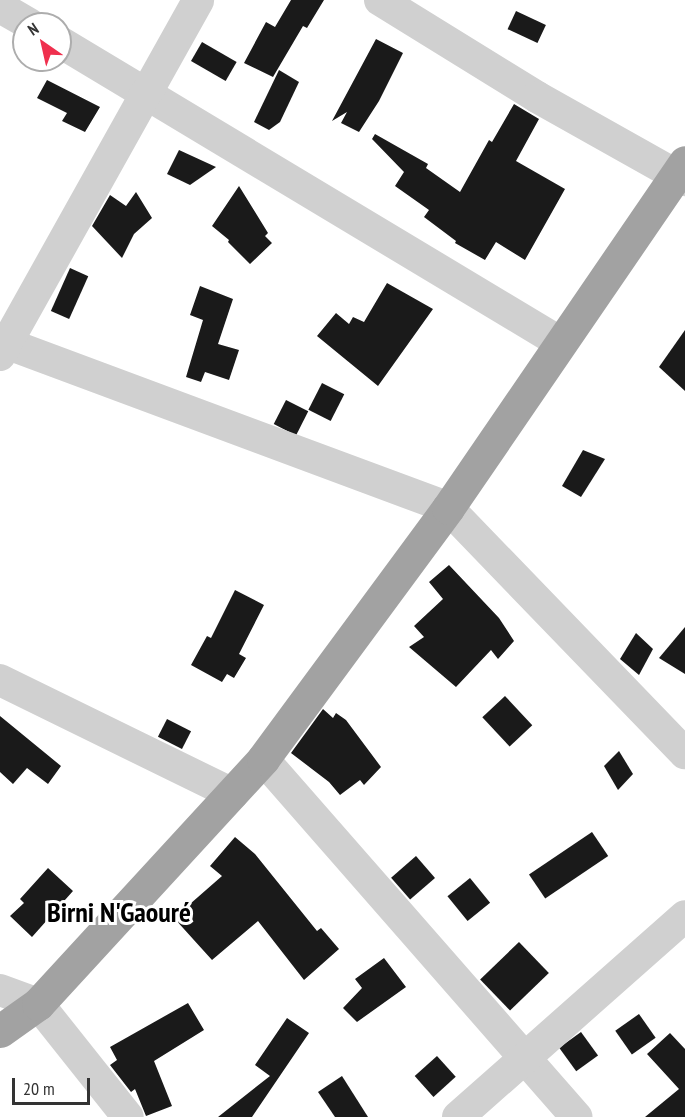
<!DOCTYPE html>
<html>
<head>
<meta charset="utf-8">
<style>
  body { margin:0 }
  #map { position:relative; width:685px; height:1117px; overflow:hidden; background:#fff; font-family:"PT Sans Narrow",sans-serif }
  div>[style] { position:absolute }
  .building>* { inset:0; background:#1a1a1a; transform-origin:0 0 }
  .minor>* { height:32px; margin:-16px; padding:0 16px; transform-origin:16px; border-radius:16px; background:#d0d0d0 }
  .trunk>* { height:33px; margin:-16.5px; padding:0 16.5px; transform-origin:16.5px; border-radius:16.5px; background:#a2a2a2 }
  span { translate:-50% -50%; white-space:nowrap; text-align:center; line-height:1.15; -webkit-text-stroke:6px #fff; paint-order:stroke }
  .town-label { font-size:28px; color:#000; font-weight:700 }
  .north { position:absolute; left:12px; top:12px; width:60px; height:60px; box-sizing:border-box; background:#fff; border:2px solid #adadad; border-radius:50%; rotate:326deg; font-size:16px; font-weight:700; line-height:24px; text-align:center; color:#333 }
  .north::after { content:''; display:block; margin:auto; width:21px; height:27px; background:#ef304e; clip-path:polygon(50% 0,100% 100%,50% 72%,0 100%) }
  .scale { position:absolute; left:12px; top:1078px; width:78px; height:27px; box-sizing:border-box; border:3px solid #333; border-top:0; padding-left:8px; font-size:18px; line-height:21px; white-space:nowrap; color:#333; -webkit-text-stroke:4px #fff; paint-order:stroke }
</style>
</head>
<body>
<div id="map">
  <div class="building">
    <i style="clip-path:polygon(291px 0,324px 0,307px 28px,303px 26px,273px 77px,244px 63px,266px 22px,275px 27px)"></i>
    <i style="left:516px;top:11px;width:33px;height:20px;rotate:25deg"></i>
    <i style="clip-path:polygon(376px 39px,403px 53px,379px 101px,359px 132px,341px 123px,347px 112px,332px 121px)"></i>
    <i style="left:202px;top:42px;width:40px;height:22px;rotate:30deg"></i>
    <i style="clip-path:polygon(279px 70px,299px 82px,280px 122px,269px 130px,254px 122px)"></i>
    <i style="clip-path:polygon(47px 80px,100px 107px,85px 132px,62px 121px,67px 113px,37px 98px)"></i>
    <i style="clip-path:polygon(514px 104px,539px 119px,516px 161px,565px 189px,525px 260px,496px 242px,485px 260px,455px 243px,456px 241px,424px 217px,429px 210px,395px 186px,404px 172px,372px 139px,375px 134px,428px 164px,426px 168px,460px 192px,489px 140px,492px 142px)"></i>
    <i style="clip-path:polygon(179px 150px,216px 167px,190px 185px,167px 174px)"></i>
    <i style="clip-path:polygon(239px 186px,268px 233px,265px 236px,272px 243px,250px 264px,228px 242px,229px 240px,212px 226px)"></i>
    <i style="clip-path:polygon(136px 192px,152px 218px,134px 234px,122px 258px,92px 226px,110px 195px,126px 206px)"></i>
    <i style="left:70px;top:268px;width:20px;height:47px;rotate:24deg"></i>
    <i style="clip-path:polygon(387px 283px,433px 309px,378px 386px,317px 336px,336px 313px,349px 324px,353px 317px,364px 322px)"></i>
    <i style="clip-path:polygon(200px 286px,233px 299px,218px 344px,239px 350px,229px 380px,205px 372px,201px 382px,186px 377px,203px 320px,190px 315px)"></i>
    <i style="clip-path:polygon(685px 330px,685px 391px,659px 367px)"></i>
    <i style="left:322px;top:383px;width:25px;height:30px;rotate:27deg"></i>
    <i style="left:286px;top:400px;width:25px;height:27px;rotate:27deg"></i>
    <i style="clip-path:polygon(583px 450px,605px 459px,581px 497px,562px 486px)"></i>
    <i style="clip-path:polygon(449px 565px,499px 618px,514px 641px,498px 659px,491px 650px,456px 687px,409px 647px,424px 637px,414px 626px,443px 599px,429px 582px)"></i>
    <i style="clip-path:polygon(235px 590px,264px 605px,239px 654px,246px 658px,234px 678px,227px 674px,222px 682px,191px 665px,207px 636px,211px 638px)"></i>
    <i style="clip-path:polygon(685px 627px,685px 674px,659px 658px)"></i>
    <i style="clip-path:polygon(636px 633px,653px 649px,639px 675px,620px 659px)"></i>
    <i style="left:505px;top:696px;width:40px;height:31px;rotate:47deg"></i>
    <i style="clip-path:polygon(323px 709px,333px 718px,336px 713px,346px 720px,381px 767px,364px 785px,360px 780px,340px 795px,329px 782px,291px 753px)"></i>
    <i style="clip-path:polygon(0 716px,61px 766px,48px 784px,27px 768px,13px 784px,0 772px)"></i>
    <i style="left:167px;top:719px;width:27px;height:20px;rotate:27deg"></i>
    <i style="clip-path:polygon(619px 751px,633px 774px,618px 790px,604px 766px)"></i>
    <i style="left:592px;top:832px;width:29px;height:76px;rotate:56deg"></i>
    <i style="clip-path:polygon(235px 837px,255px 854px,317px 931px,321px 928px,339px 949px,304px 980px,258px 921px,212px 960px,174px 918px,222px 876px,210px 866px)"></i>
    <i style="left:416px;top:856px;width:29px;height:33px;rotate:49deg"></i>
    <i style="clip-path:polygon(48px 868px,73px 891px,32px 937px,10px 916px,24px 903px,20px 899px)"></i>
    <i style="left:470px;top:878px;width:32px;height:29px;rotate:51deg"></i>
    <i style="left:519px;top:942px;width:43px;height:54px;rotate:46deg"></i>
    <i style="clip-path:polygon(384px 958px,406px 987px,357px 1022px,343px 1008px,362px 988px,355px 979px)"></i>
    <i style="clip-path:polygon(188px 1003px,204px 1030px,154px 1061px,172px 1106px,146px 1116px,135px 1089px,131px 1092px,110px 1065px,117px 1060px,110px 1047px)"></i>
    <i style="left:639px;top:1014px;width:29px;height:29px;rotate:55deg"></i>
    <i style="clip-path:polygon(287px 1018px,309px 1033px,252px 1117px,218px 1117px,270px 1076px,255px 1065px)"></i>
    <i style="left:581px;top:1032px;width:29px;height:27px;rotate:54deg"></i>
    <i style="clip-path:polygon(670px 1033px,685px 1049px,685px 1117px,645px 1117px,679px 1089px,647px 1054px)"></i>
    <i style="left:437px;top:1056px;width:28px;height:30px;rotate:48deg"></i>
    <i style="clip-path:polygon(342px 1076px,368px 1117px,335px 1117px,318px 1092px)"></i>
  </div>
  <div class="minor">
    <i style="left:380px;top:0;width:185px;rotate:31.7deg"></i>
    <i style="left:537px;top:97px;width:170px;rotate:29.3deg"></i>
    <i style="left:0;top:7px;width:34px;rotate:30deg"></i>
    <i style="left:60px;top:42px;width:584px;rotate:31deg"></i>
    <i style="left:0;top:341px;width:478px;rotate:20.4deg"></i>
    <i style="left:448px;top:508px;width:341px;rotate:46deg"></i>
    <i style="left:0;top:355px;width:406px;rotate:-60.8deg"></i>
    <i style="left:0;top:680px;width:259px;rotate:26.1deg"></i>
    <i style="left:263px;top:759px;width:476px;rotate:48.8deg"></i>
    <i style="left:0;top:990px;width:40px;rotate:20.2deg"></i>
    <i style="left:38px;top:1004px;width:144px;rotate:51.5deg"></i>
    <i style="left:458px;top:1117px;width:303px;rotate:-41.5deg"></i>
  </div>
  <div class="trunk">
    <i style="left:0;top:1031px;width:47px;rotate:-35.4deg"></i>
    <i style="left:38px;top:1004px;width:333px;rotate:-47.4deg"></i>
    <i style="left:263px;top:759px;width:312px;rotate:-53.6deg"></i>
    <i style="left:448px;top:508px;width:419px;rotate:-55.6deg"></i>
  </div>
  <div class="town-label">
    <span style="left:119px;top:912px">Birni N'Gaouré</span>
  </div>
  <div class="north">N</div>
  <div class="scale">20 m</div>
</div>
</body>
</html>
